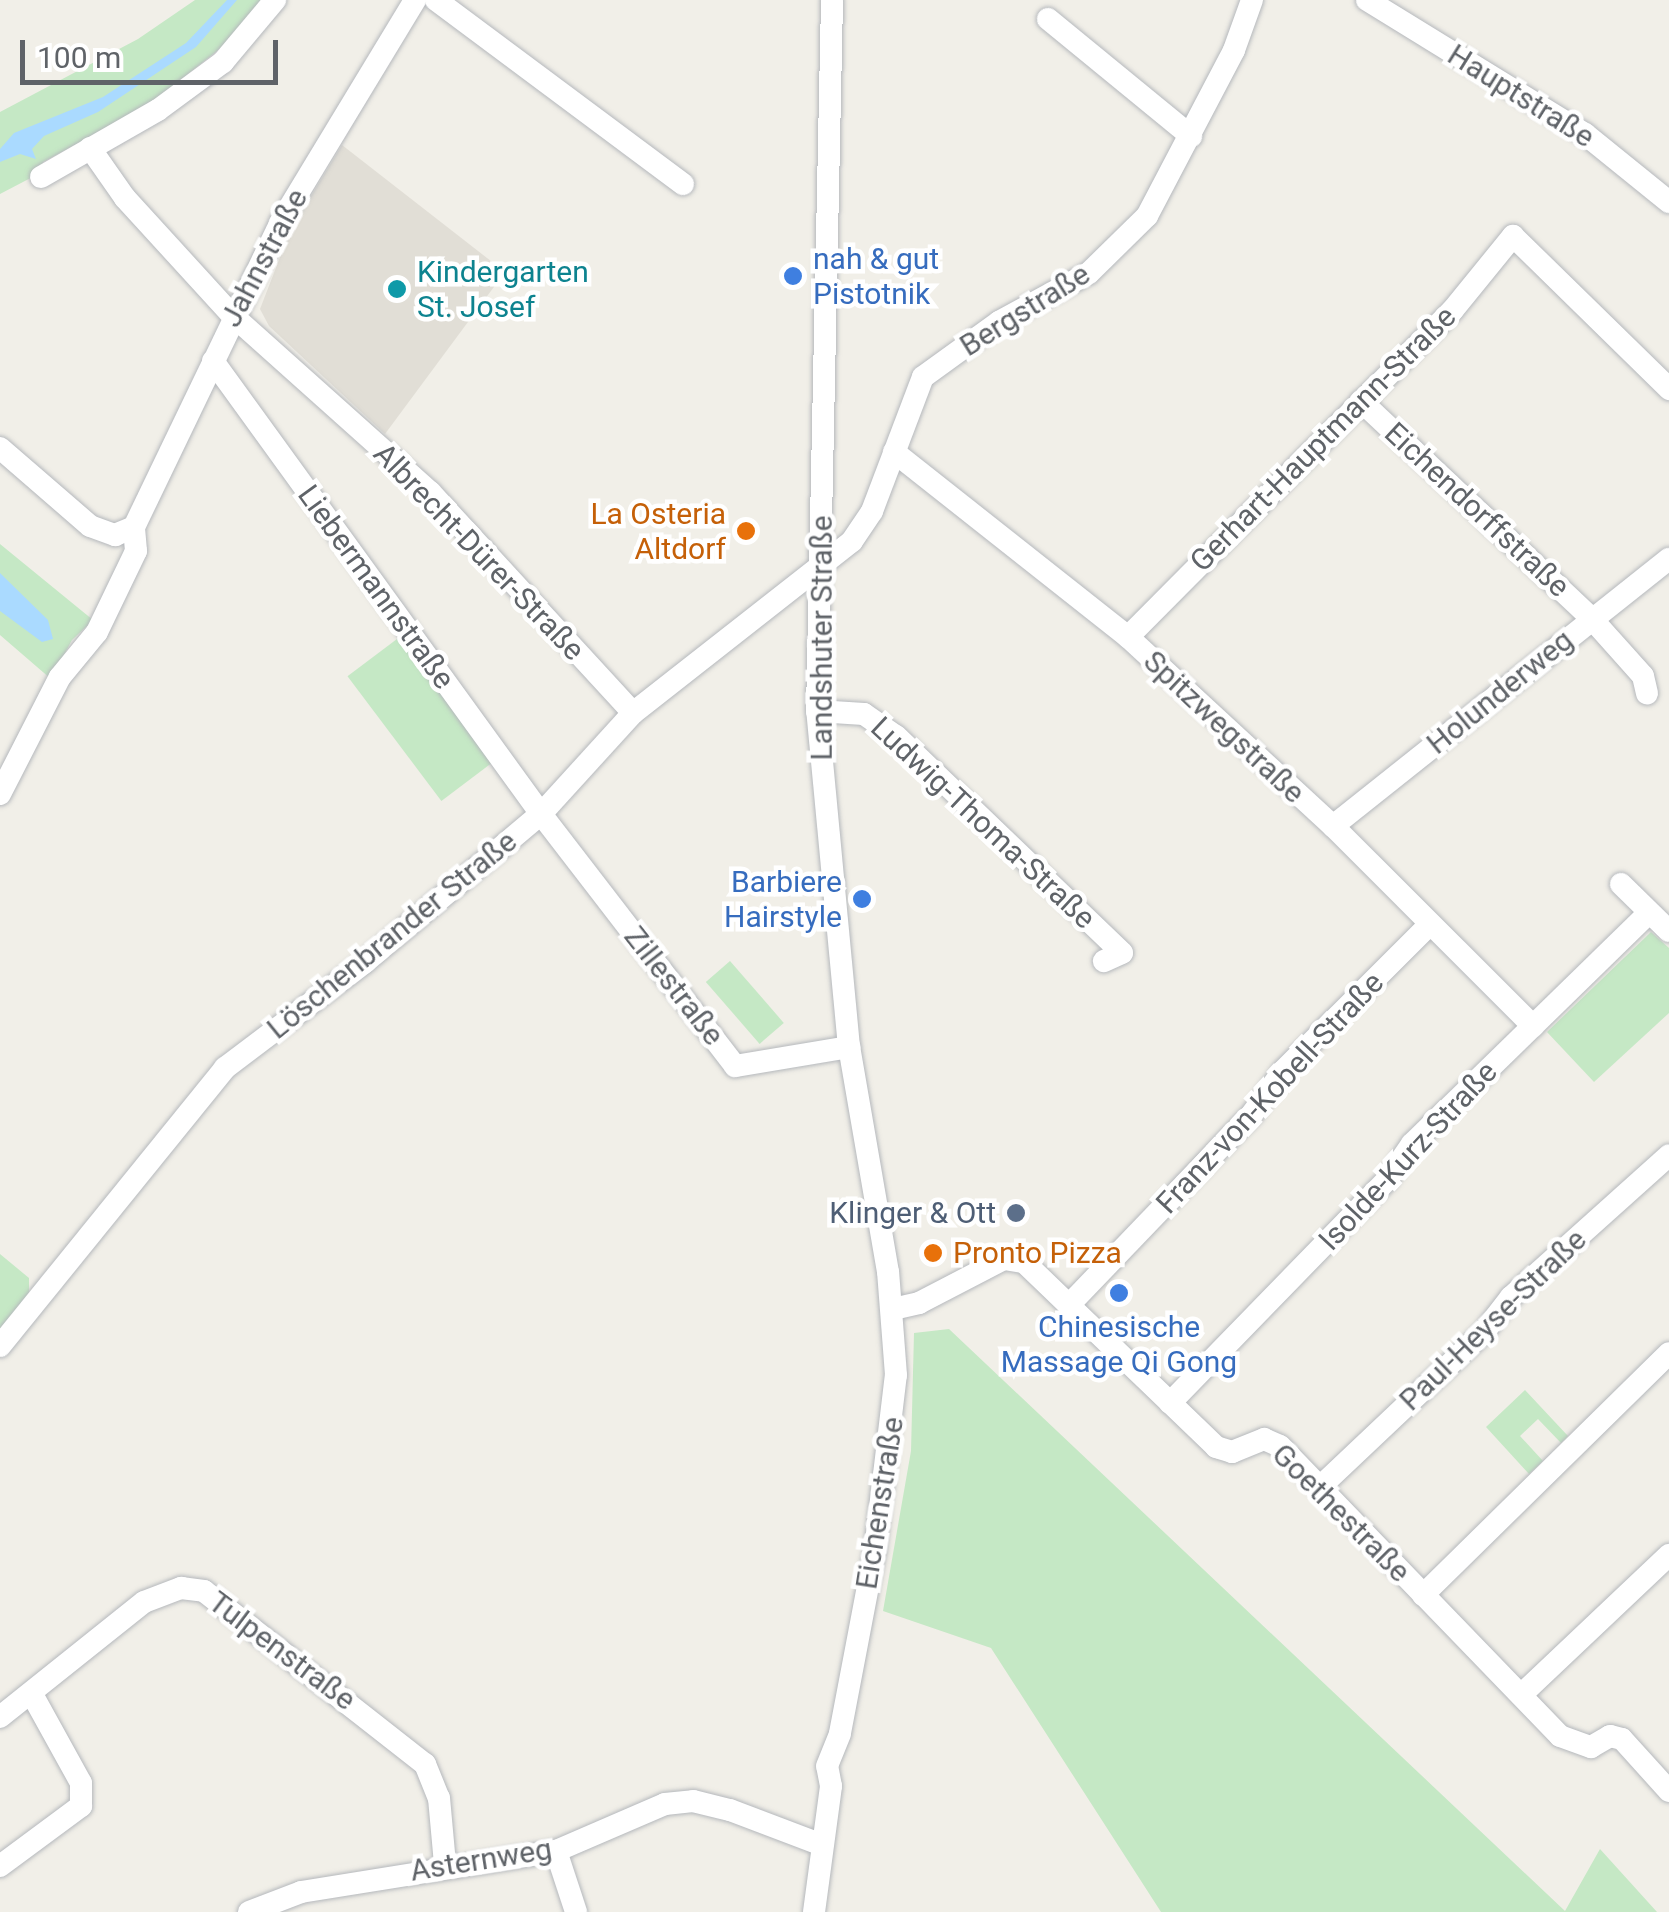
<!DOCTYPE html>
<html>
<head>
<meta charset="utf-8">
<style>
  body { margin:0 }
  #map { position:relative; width:1669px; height:1912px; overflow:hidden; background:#f1efe8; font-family:Roboto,sans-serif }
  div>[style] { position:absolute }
  .education>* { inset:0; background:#e1ded6 }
  .green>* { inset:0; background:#c5e8c5; transform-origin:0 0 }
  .water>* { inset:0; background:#aadaff }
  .roads { filter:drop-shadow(0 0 2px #b5b8bc) drop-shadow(0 0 2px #b5b8bc) }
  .minor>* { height:22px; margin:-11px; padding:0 11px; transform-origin:11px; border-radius:11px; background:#fff }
  .dots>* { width:28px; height:28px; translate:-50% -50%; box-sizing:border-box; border:5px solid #fff; border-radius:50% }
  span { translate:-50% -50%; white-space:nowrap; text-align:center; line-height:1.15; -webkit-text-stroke:9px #fff; paint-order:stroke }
  .street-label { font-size:30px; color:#5f6368 }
  .shop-label { font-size:30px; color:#366cbe }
  .left { translate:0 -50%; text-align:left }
  .right { translate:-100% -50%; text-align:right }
  .culture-label { font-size:30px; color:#0d838f }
  .food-label { font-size:30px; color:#c56008 }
  .service-label { font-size:30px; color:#4e5e75 }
  .scale { position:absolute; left:20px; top:40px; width:258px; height:45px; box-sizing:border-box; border:5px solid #5f6368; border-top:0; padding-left:12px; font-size:30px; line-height:35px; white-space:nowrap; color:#5f6368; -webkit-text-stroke:8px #fff; paint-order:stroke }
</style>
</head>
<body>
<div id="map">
  <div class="education">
    <i style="clip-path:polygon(342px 145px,505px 272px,385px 434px,269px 326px,260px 309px,291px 229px)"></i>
  </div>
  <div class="green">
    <i style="clip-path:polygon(195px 0,261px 0,222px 47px,146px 107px,43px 162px,44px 171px,0 194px,0 112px,138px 39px)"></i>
    <i style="clip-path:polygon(0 544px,93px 620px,72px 640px,51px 679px,0 635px)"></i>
    <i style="left:401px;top:636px;width:156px;height:67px;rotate:53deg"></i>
    <i style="clip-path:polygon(1651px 932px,1669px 948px,1669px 1013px,1594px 1082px,1547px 1032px)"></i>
    <i style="left:730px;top:961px;width:82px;height:32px;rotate:49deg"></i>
    <i style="clip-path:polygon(0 1254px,29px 1278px,29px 1296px,0 1333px)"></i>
    <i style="clip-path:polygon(949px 1329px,1565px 1911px,1600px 1849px,1657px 1912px,1161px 1912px,991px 1648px,883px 1611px,911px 1451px,914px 1333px)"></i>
    <i style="clip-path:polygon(1525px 1390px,1568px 1436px,1561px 1443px,1538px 1419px,1520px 1436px,1543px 1461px,1529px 1474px,1486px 1427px)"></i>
  </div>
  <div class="water">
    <i style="clip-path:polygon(227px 0,237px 0,196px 47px,98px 112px,44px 136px,32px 149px,36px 159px,20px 154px,0 162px,0 149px,14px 133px,103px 97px,186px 43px)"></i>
    <i style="clip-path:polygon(0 573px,48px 620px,53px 639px,42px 642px,0 611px)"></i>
  </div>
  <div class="roads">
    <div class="minor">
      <i style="left:436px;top:0;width:308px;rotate:36.7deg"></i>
      <i style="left:1367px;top:0;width:256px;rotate:31.6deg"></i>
      <i style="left:1585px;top:134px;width:108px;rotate:39deg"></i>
      <i style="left:1048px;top:19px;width:185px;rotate:39.3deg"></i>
      <i style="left:90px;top:148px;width:61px;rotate:55deg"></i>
      <i style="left:125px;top:198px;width:159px;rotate:47.6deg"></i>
      <i style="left:232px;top:315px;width:266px;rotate:41.8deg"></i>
      <i style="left:430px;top:492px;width:300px;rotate:47.4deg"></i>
      <i style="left:41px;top:177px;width:135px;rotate:-29.8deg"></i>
      <i style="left:158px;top:110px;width:81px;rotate:-36.4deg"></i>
      <i style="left:223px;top:62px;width:81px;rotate:-50deg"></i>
      <i style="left:213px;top:361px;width:559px;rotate:54.09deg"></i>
      <i style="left:541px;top:814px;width:318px;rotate:52.4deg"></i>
      <i style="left:735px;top:1066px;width:116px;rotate:-9.5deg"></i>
      <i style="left:1361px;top:401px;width:318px;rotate:43.3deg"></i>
      <i style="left:1592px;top:619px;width:76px;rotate:48.2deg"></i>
      <i style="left:1643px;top:676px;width:18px;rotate:77deg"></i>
      <i style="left:0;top:448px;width:119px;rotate:40.9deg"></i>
      <i style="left:90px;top:526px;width:27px;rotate:20deg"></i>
      <i style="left:115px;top:535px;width:21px;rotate:-23deg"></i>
      <i style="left:894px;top:452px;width:298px;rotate:38.3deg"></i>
      <i style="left:1128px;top:637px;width:279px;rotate:42.7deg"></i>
      <i style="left:1333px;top:826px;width:283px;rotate:45deg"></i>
      <i style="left:134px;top:527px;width:337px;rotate:-64.3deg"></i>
      <i style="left:280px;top:223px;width:261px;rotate:-58.8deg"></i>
      <i style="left:1128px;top:637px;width:460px;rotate:-45.2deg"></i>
      <i style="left:1452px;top:311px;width:97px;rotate:-50.9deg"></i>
      <i style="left:1513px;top:236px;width:219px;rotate:44.4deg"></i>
      <i style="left:817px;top:711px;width:47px;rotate:3.7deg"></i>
      <i style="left:864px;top:714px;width:39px;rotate:35deg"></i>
      <i style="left:896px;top:736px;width:313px;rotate:43.8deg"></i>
      <i style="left:1122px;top:953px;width:20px;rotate:156deg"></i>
      <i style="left:0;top:794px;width:131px;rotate:-62.9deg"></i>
      <i style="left:60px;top:677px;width:58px;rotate:-50.6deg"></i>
      <i style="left:97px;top:632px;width:90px;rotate:-64.3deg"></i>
      <i style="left:136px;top:551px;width:24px;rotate:-95deg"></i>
      <i style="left:1333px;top:826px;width:429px;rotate:-38.5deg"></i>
      <i style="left:1621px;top:884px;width:67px;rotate:44.4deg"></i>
      <i style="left:1069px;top:1305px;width:265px;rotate:-46.2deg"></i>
      <i style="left:1252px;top:1114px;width:53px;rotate:-54.2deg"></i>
      <i style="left:1283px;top:1071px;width:208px;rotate:-45deg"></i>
      <i style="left:893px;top:1309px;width:27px;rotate:-13deg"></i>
      <i style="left:919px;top:1303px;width:96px;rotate:-27.4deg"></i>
      <i style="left:1004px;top:1259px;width:20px;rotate:9deg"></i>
      <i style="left:1024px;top:1262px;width:267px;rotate:43.9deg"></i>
      <i style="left:1216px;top:1447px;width:17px;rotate:17deg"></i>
      <i style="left:1232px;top:1452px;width:35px;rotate:-22deg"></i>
      <i style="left:1264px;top:1439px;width:17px;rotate:24deg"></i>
      <i style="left:1280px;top:1446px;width:403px;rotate:46deg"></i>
      <i style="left:1560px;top:1736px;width:33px;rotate:20deg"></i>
      <i style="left:1591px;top:1747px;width:22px;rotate:-30deg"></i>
      <i style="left:1610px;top:1736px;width:12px;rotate:14deg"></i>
      <i style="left:1622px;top:1739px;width:70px;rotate:47.9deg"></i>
      <i style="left:0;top:1346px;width:358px;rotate:-51deg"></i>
      <i style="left:225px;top:1068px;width:176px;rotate:-37.1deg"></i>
      <i style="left:365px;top:962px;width:230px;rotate:-40.1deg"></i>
      <i style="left:541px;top:814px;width:137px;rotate:-47.7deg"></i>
      <i style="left:633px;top:713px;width:278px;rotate:-38.1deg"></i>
      <i style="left:852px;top:541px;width:36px;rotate:-56deg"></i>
      <i style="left:872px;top:511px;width:143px;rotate:-69.2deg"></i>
      <i style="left:923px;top:377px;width:94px;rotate:-35.9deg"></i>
      <i style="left:999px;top:322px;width:102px;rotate:-28.6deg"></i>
      <i style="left:1089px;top:273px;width:81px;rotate:-44.5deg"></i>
      <i style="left:1147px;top:216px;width:187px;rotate:-62.3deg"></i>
      <i style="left:1234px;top:50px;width:53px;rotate:-70.2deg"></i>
      <i style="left:1170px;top:1403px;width:313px;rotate:-45.8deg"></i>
      <i style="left:1388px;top:1179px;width:42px;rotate:-55.6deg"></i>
      <i style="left:1412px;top:1144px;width:331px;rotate:-44.3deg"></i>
      <i style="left:1320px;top:1487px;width:226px;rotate:-43.4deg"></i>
      <i style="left:1484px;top:1332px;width:44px;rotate:-52.4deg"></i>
      <i style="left:1511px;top:1297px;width:212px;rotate:-41.9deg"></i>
      <i style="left:1423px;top:1595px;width:345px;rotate:-44.5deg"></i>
      <i style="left:1521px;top:1695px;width:204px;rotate:-43.4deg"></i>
      <i style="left:0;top:1717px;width:184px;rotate:-38.6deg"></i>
      <i style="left:144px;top:1602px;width:40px;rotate:-21deg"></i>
      <i style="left:181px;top:1588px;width:23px;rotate:7deg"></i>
      <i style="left:204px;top:1591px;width:281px;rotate:38.1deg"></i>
      <i style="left:425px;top:1764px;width:37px;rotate:68deg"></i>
      <i style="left:439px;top:1798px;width:66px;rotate:84.8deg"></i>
      <i style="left:556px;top:1851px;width:64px;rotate:71.8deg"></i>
      <i style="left:0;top:1866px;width:101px;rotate:-36.5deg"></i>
      <i style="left:81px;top:1806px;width:23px;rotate:-90deg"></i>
      <i style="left:81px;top:1783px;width:99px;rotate:-118.9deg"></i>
      <i style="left:249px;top:1912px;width:56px;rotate:-21deg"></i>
      <i style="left:301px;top:1892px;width:258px;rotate:-9.1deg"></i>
      <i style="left:556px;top:1851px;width:119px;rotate:-23.3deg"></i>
      <i style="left:665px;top:1804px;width:28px;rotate:-6deg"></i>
      <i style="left:693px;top:1801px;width:38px;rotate:14deg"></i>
      <i style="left:730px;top:1810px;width:98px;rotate:20.8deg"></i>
      <i style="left:814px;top:1912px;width:127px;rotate:-82.3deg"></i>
      <i style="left:831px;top:1786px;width:20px;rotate:-101deg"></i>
      <i style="left:827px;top:1766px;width:35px;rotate:-68deg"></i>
      <i style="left:840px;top:1733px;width:186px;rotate:-79.2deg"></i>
      <i style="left:875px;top:1550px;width:176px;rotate:-83.2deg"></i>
      <i style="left:896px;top:1375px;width:103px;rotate:-94.4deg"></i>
      <i style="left:888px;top:1272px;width:228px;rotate:-99.8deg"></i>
      <i style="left:849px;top:1047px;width:338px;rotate:-95.4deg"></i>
      <i style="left:817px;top:711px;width:711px;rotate:-88.79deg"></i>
    </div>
  </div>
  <div class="dots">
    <i style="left:793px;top:276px;background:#3f7fe0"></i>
    <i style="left:397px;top:289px;background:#0f9aa8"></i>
    <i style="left:746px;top:531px;background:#e8710a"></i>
    <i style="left:862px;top:899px;background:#3f7fe0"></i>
    <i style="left:1016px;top:1213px;background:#5c6f8a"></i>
    <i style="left:933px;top:1253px;background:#e8710a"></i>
    <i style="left:1119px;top:1293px;background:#3f7fe0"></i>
  </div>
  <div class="street-label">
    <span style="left:1521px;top:96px;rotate:32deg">Hauptstraße</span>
    <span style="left:264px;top:258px;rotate:-62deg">Jahnstraße</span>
    <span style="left:1025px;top:310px;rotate:-32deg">Bergstraße</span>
    <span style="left:1323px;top:439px;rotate:-45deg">Gerhart-Hauptmann-Straße</span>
    <span style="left:1477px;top:510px;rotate:43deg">Eichendorffstraße</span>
    <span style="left:479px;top:552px;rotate:46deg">Albrecht-Dürer-Straße</span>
    <span style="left:376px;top:587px;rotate:54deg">Liebermannstraße</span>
    <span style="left:822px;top:638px;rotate:-90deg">Landshuter Straße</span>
    <span style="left:1500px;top:692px;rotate:-39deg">Holunderweg</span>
    <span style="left:1224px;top:727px;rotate:43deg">Spitzwegstraße</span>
    <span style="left:983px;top:823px;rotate:43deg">Ludwig-Thoma-Straße</span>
    <span style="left:392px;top:935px;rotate:-39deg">Löschenbrander Straße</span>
    <span style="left:674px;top:986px;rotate:52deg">Zillestraße</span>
    <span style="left:1270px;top:1093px;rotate:-47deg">Franz-von-Kobell-Straße</span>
    <span style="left:1408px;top:1156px;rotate:-47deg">Isolde-Kurz-Straße</span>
    <span style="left:1493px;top:1320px;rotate:-44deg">Paul-Heyse-Straße</span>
    <span style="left:880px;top:1503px;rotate:-81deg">Eichenstraße</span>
    <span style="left:1341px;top:1513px;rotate:45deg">Goethestraße</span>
    <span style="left:282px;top:1651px;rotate:37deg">Tulpenstraße</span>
    <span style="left:481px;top:1860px;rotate:-9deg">Asternweg</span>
  </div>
  <div class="shop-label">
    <span class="left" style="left:813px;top:276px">nah &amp; gut<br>Pistotnik</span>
    <span class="right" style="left:842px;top:899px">Barbiere<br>Hairstyle</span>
    <span style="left:1119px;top:1344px">Chinesische<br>Massage Qi Gong</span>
  </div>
  <div class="culture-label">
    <span class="left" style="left:417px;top:289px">Kindergarten<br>St. Josef</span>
  </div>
  <div class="food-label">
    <span class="right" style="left:726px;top:531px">La Osteria<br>Altdorf</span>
    <span class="left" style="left:953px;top:1253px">Pronto Pizza</span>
  </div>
  <div class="service-label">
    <span class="right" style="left:996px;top:1213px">Klinger &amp; Ott</span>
  </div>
  <div class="scale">100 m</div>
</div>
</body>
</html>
